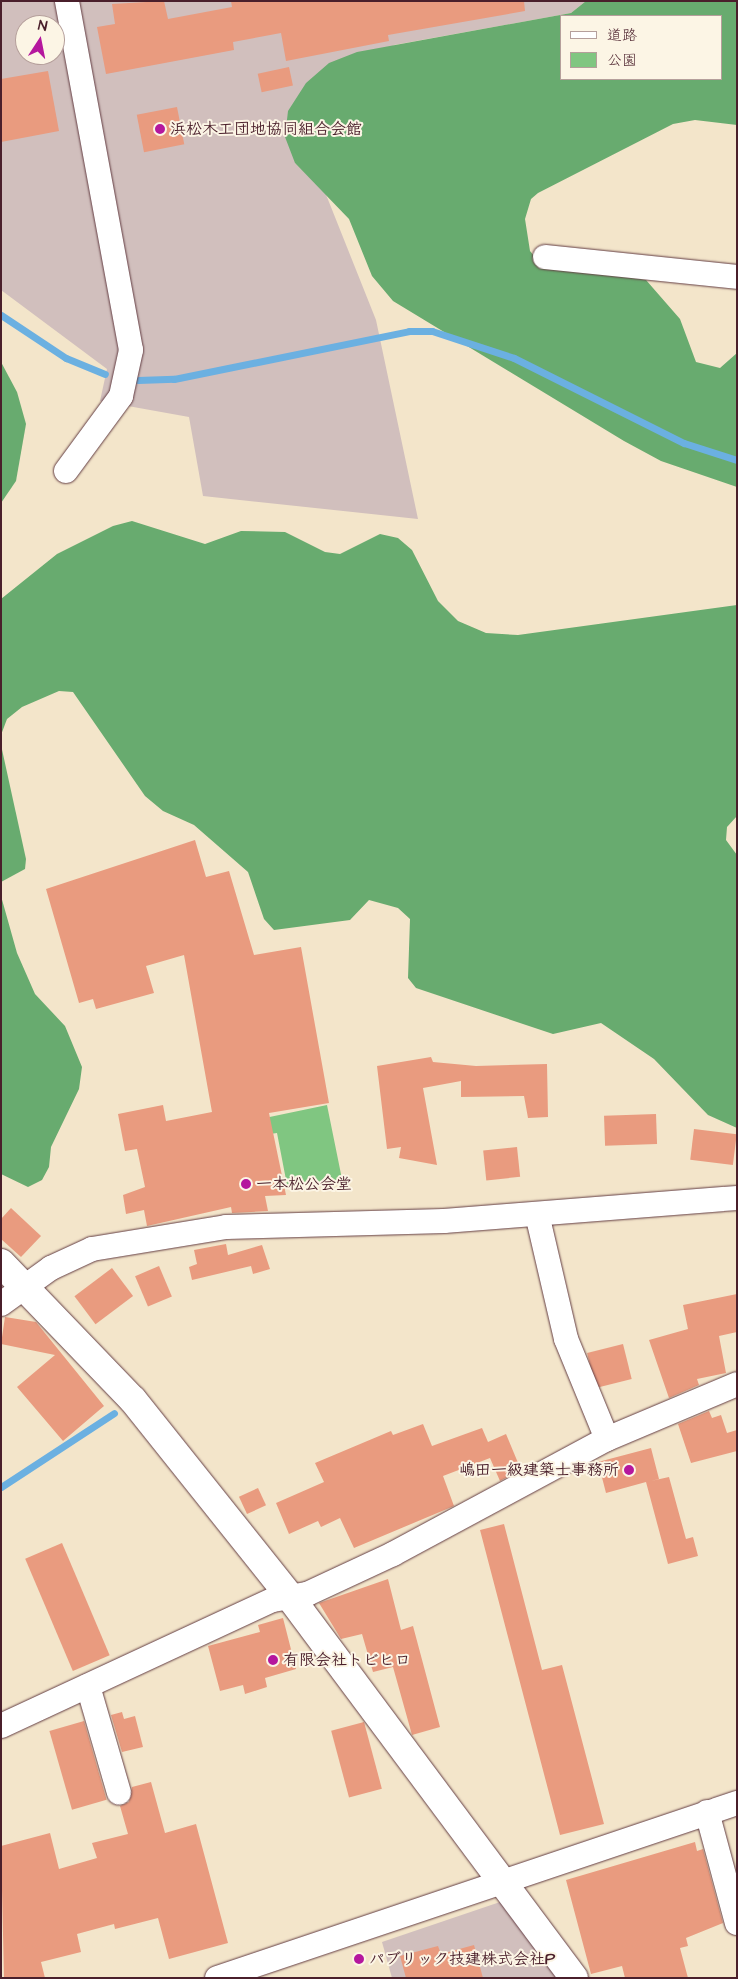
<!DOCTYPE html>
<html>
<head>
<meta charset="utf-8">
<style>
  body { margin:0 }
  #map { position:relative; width:738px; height:1979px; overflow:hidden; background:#f3e5ca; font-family:"Architects Daughter","Klee One",sans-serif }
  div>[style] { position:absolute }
  .industrial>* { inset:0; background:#d1bfbd }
  .green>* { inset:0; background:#80c681 }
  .forest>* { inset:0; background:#68ab6f }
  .stream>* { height:7px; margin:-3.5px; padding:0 3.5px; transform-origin:3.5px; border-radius:3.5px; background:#6bb0e1 }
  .building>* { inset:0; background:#e99b7f; transform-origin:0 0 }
  .roads { filter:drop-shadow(0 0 1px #633d43) drop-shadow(0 0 1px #633d43) }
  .minor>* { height:24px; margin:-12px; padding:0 12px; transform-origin:12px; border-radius:12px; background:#fff }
  .tertiary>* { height:28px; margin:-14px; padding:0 14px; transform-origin:14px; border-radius:14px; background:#fff }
  .dots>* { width:14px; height:14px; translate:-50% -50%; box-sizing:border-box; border:2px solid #fcf5e5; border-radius:50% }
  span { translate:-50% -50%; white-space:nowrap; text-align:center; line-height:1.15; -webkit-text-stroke:4px #fcf5e5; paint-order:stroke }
  .poi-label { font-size:16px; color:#4a1f2b; font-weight:700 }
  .left { translate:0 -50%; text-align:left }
  .right { translate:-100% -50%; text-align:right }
  .frame { position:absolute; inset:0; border:2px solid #4a1f2b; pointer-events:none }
  .legend { position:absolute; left:560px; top:15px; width:162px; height:65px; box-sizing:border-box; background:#fcf5e5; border:1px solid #b59f9b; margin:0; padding:6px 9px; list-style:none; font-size:15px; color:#4a1f2b }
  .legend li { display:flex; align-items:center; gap:10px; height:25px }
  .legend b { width:25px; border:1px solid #b59f9b }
  .north { position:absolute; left:15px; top:15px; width:50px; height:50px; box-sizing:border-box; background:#fcf5e5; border:1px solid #b59f9b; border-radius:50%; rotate:11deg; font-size:14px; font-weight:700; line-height:20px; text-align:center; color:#4a1f2b }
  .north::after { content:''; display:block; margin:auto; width:18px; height:22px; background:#b5179e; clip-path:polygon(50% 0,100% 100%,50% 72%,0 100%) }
</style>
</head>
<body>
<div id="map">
  <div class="industrial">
    <i style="clip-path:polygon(evenodd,1px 1px,586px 1px,571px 13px,394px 45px,295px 163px,325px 192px,376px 320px,418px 519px,203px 496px,189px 417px,100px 401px,107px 369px,1px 290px,1px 1px,25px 25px,55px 25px,55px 55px,25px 55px,25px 25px)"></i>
    <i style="clip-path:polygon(503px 1901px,559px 1978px,392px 1978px,382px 1942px)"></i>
  </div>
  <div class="green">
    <i style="clip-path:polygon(327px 1105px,343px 1184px,287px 1185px,277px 1133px,263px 1135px,260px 1119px)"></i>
  </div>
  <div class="forest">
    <i style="clip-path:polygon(evenodd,586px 1px,737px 1px,737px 125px,695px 120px,673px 124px,538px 193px,531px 199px,525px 219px,530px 251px,540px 263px,646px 280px,680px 319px,696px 362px,720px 368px,737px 353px,737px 487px,661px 461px,624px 441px,393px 301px,372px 276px,349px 219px,295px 163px,285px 137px,288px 111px,306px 83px,329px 63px,357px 52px,571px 13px,586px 1px,562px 16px,722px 16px,722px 79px,562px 79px,562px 16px)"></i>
    <i style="clip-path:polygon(1px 362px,17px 392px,26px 424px,16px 481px,1px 503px)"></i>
    <i style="clip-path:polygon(132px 521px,205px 544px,241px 531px,285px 532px,325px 552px,340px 554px,380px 534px,398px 538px,412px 550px,438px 601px,458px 621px,486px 633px,518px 635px,737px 605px,737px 816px,727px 827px,726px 840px,737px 855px,737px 1128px,708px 1115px,654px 1059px,601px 1023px,553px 1034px,416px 988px,408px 978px,410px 919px,398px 908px,369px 900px,350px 920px,274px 930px,264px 919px,248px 872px,194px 825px,163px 811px,145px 796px,73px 692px,59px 691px,22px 707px,7px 719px,1px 735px,1px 599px,57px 554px,113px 526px)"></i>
    <i style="clip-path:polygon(1px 745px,26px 859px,25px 869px,1px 882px)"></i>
    <i style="clip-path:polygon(1px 896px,17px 953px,35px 994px,65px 1026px,82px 1067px,79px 1089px,51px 1147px,49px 1167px,42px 1180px,28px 1187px,1px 1174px)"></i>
  </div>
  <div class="stream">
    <i style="left:1px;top:315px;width:78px;rotate:33.5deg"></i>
    <i style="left:66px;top:358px;width:42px;rotate:22.3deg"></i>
    <i style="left:138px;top:380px;width:36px;rotate:-2deg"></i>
    <i style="left:174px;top:379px;width:240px;rotate:-11.5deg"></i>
    <i style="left:409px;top:331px;width:23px"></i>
    <i style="left:432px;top:331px;width:86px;rotate:18.2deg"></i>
    <i style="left:514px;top:358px;width:190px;rotate:26.6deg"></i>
    <i style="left:684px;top:443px;width:56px;rotate:17.8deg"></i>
    <i style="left:1px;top:1487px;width:135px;rotate:-33.2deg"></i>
  </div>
  <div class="building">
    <i style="clip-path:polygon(164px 1px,168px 19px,232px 7px,231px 1px,524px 1px,525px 11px,388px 35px,389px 41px,286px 61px,281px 33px,233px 42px,234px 50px,106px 74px,97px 27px,115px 24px,112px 4px)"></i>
    <i style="left:289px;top:67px;width:19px;height:32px;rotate:78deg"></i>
    <i style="clip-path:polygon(48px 71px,59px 131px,1px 142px,1px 79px)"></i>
    <i style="left:177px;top:107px;width:38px;height:41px;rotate:79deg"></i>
    <i style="clip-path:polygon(195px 840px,206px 877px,229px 871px,254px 955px,301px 947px,329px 1103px,269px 1113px,286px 1195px,265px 1196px,268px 1211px,232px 1213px,231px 1207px,147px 1226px,144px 1210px,126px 1214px,123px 1195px,145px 1187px,137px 1149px,125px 1151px,118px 1114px,163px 1105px,166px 1121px,212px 1112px,184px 955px,146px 966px,154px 993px,96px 1009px,93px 999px,79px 1003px,46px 889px)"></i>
    <i style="clip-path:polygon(431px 1057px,433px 1062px,476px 1066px,547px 1064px,548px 1117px,528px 1118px,524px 1096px,461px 1097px,461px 1081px,423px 1088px,437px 1165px,399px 1158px,401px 1147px,387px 1149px,377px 1066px)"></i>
    <i style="left:656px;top:1114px;width:30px;height:52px;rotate:88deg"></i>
    <i style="left:694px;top:1129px;width:43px;height:31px;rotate:7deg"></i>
    <i style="left:517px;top:1147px;width:30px;height:34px;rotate:84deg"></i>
    <i style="clip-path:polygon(11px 1208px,41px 1236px,21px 1257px,1px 1239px,1px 1219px)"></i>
    <i style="clip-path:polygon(226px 1244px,228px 1255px,262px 1245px,270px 1269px,253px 1274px,251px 1266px,192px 1280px,189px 1267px,197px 1264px,194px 1250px)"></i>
    <i style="left:159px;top:1266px;width:33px;height:26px;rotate:67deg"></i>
    <i style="left:112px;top:1268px;width:35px;height:47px;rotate:53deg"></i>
    <i style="clip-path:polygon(737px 1294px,737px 1332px,719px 1336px,726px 1373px,697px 1379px,699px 1385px,669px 1398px,649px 1340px,688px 1329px,683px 1305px)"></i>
    <i style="clip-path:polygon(5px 1317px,36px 1322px,104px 1406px,63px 1441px,17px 1387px,55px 1355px,1px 1344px)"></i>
    <i style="left:623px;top:1344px;width:36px;height:37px;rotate:76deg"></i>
    <i style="clip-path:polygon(709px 1411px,712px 1418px,721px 1415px,727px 1433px,737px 1430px,737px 1451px,691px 1463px,678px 1424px)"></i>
    <i style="clip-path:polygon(423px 1424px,432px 1446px,482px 1428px,488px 1442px,506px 1434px,521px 1470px,500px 1481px,490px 1458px,443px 1476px,454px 1506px,354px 1548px,340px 1518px,321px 1527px,318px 1521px,289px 1534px,276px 1503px,324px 1482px,315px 1463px,391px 1431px,393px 1435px)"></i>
    <i style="clip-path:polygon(651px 1448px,659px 1479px,651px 1481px,669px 1477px,686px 1539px,693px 1537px,698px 1556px,668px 1564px,646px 1482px,606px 1493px,598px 1462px)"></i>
    <i style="left:258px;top:1488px;width:19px;height:21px;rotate:65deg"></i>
    <i style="clip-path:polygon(504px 1524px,542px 1670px,562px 1665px,604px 1824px,560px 1835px,480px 1530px)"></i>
    <i style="left:62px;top:1543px;width:122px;height:40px;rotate:67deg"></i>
    <i style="clip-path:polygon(388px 1579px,401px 1630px,413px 1626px,440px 1727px,412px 1735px,393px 1667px,373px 1672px,362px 1634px,341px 1639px,319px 1603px)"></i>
    <i style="clip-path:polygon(283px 1618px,296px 1669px,265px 1678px,267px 1687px,245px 1694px,243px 1685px,220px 1691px,208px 1646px,260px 1632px,258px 1625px)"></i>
    <i style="clip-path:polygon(122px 1712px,124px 1719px,135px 1716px,143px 1747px,122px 1752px,111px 1715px)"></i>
    <i style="left:84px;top:1721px;width:82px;height:36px;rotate:74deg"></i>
    <i style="left:364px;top:1722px;width:69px;height:34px;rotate:75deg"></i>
    <i style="clip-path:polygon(151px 1782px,165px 1833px,196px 1824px,228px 1943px,169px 1959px,158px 1918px,115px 1929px,114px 1924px,77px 1934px,81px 1952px,41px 1962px,45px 1978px,4px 1978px,1px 1846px,50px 1833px,59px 1869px,97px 1858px,92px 1843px,128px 1834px,120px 1806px,129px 1802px,132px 1787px)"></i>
    <i style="clip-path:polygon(695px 1842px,697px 1851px,703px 1849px,723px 1923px,686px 1938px,688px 1946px,680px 1948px,688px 1978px,625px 1978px,622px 1966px,591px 1974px,566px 1880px)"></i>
    <i style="clip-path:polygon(474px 1945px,483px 1978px,406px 1978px,400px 1956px,438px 1946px,441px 1954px)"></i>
  </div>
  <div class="roads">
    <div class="minor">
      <i style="left:545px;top:257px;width:193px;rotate:5.9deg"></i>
      <i style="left:66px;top:471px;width:93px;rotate:-53.7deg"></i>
      <i style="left:121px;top:396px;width:47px;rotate:-77.7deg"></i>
      <i style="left:131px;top:350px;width:355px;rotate:-100.4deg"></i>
      <i style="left:537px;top:1214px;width:128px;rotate:76.9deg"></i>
      <i style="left:566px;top:1339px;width:108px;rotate:67.7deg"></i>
      <i style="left:1px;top:1304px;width:62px;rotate:-35.8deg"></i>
      <i style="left:51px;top:1268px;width:45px;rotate:-24.9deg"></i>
      <i style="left:92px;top:1249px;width:136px;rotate:-9.3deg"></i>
      <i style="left:226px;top:1227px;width:218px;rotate:-1.6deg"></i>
      <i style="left:444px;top:1221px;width:294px;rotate:-4.5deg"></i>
      <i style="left:88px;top:1686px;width:111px;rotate:73.8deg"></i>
      <i style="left:1px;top:1726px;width:300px;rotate:-24.9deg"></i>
      <i style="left:273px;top:1600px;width:35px;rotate:-10deg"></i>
      <i style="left:307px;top:1594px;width:95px;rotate:-24.9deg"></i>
      <i style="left:393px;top:1554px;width:243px;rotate:-28.3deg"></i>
      <i style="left:607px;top:1439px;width:141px;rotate:-22.9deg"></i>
      <i style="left:707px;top:1812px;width:115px;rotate:74.9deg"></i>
      <i style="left:217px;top:1978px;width:549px;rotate:-18.6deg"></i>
    </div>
    <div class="tertiary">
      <i style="left:1px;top:1263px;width:190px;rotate:46.1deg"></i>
      <i style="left:133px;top:1400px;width:252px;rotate:51.4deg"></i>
      <i style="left:290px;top:1597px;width:475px;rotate:53.3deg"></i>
    </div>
  </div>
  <div class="dots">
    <i style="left:160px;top:129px;background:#b5179e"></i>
    <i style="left:246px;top:1184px;background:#b5179e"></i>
    <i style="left:629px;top:1470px;background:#b5179e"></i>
    <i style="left:273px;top:1660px;background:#b5179e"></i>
    <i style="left:359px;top:1959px;background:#b5179e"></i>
  </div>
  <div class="poi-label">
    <span class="left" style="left:170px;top:129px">浜松木工団地協同組合会館</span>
    <span class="left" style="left:256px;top:1184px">一本松公会堂</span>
    <span class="right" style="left:619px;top:1470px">嶋田一級建築士事務所</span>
    <span class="left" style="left:283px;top:1660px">有限会社トビヒロ</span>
    <span class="left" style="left:369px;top:1959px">パブリック技建株式会社P</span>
  </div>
  <div class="frame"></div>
  <ul class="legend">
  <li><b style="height:6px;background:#fff"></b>道路</li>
  <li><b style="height:14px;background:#80c681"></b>公園</li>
  </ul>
  <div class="north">N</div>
</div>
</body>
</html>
